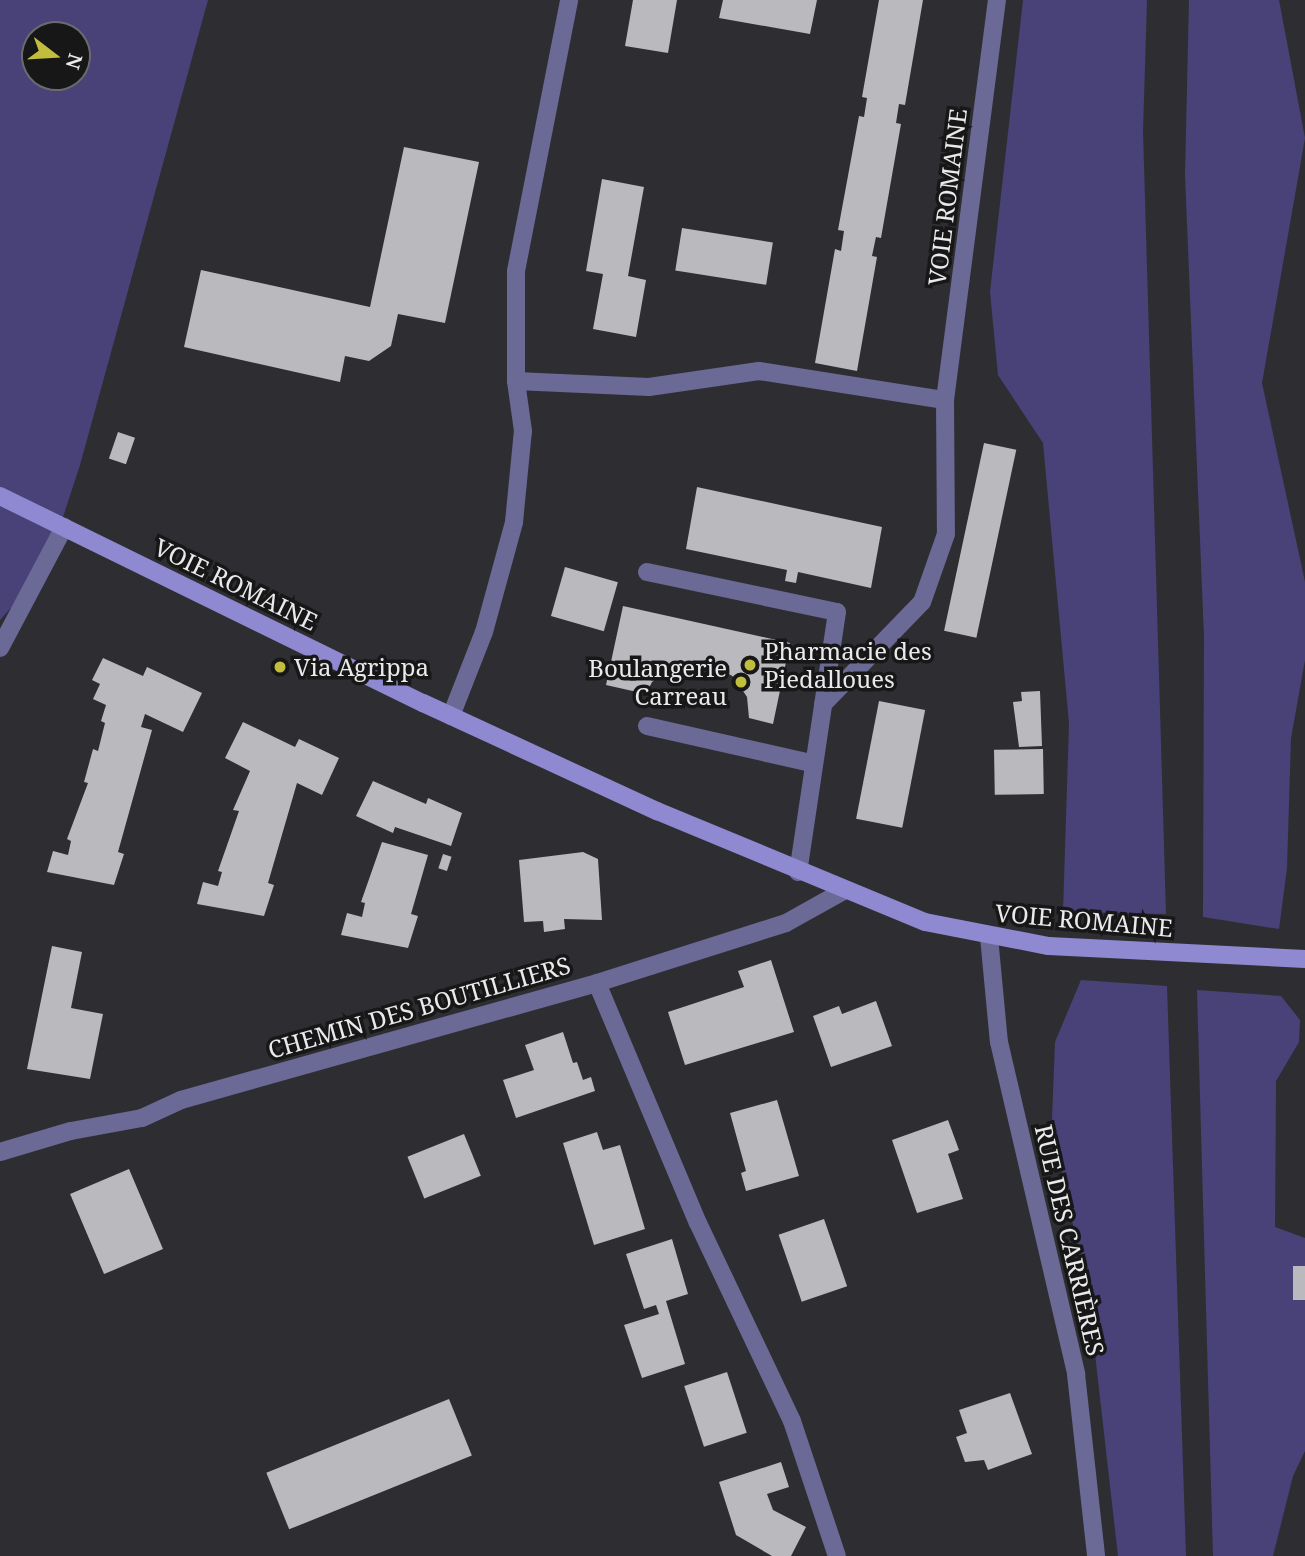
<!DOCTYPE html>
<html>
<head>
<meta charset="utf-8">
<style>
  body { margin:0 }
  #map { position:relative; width:1305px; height:1556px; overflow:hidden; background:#2e2e32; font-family:"Noto Serif",serif }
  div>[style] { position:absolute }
  .green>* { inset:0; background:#484279 }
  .building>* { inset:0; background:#b9b9be; transform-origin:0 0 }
  .lane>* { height:18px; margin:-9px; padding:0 9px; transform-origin:9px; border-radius:9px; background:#6b6996 }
  .street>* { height:18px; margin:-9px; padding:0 9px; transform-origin:9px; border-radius:9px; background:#6b6996 }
  .secondary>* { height:18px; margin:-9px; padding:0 9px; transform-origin:9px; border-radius:9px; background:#8e89d0 }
  .dots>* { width:19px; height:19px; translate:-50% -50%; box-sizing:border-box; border:4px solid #171718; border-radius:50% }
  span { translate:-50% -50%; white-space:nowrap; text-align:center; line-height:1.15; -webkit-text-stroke:7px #171718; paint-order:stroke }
  .street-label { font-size:24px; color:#eaeaec }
  .poi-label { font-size:24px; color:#eaeaec }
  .left { translate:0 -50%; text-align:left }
  .right { translate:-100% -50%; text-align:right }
  .north { position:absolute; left:21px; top:21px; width:70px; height:70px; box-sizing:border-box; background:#171718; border:2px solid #6b6b6d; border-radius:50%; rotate:107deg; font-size:19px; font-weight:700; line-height:28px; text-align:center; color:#eaeaec }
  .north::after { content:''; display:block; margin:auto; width:24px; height:32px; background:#c3bd3e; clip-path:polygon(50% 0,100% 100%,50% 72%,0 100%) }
</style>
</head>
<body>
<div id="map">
  <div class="green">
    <i style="clip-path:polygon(evenodd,0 0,208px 0,80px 465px,46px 569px,0 620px,0 0,35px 35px,77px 35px,77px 77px,35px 77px,35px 35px)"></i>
    <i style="clip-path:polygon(1023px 0,1147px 0,1143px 131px,1166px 914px,1063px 912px,1069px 723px,1043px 443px,998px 375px,990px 292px)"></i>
    <i style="clip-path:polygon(1189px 0,1279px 0,1305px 138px,1262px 383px,1305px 582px,1305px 660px,1291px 738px,1287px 868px,1279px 929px,1203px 917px,1204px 637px,1185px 175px)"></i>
    <i style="clip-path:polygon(1081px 980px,1167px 986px,1186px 1556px,1118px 1556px,1090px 1310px,1052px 1119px,1055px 1042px)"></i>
    <i style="clip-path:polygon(1197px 990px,1281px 996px,1300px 1020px,1299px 1042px,1276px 1081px,1275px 1227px,1305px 1238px,1305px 1451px,1293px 1476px,1273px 1556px,1213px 1556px)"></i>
  </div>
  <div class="building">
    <i style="clip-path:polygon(633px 0,677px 0,668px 53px,625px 46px)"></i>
    <i style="clip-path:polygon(723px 0,817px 0,810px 34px,719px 18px)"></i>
    <i style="clip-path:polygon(879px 0,923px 0,905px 105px,899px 104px,896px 123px,901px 124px,881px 238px,876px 237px,872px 256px,877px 257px,857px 371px,815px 363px,835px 249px,841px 251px,844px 231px,838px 230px,859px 116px,864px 117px,867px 98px,862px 97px)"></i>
    <i style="clip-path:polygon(404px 147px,479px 162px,445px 323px,398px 314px,391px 346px,369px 361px,345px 356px,340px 382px,184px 347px,201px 270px,370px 307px)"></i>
    <i style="clip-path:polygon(602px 179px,644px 187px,628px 276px,646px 280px,636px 337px,593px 329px,603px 274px,586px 271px)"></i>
    <i style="left:682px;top:228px;width:92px;height:43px;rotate:9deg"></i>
    <i style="left:118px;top:432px;width:18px;height:28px;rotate:19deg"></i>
    <i style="left:984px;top:443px;width:33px;height:192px;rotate:12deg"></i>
    <i style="clip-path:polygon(697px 487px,882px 527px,871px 588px,798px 572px,796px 583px,785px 581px,787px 570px,686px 549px)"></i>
    <i style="left:565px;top:567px;width:55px;height:51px;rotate:16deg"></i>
    <i style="clip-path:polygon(623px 606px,790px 643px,773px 724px,749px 718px,747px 697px,734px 677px,710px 663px,695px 661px,674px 667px,652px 682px,646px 694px,606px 685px)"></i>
    <i style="clip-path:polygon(103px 658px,143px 676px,147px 667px,202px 693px,183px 732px,145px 714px,141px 727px,152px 730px,118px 852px,124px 854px,114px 885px,47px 872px,53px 851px,68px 855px,71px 841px,67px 839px,88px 783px,84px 782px,93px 749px,98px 751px,105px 723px,101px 721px,106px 705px,93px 699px,100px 684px,92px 680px)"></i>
    <i style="clip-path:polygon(1040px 691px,1042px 746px,1019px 747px,1013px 702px,1022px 701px,1021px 692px)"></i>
    <i style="left:879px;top:701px;width:47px;height:120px;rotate:11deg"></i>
    <i style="clip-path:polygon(243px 722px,295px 747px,299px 739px,339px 758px,322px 795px,297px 783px,268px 883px,274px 885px,264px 916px,197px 904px,203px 882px,218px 886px,222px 872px,218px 871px,239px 811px,233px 810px,250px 771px,225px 758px)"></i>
    <i style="left:1043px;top:749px;width:45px;height:49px;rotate:89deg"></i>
    <i style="clip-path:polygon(373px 781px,426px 804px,428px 798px,462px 813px,451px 846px,395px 827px,393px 833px,356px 816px)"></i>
    <i style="clip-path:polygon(382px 842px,428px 855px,411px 914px,418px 916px,408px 948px,341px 935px,347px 913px,362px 917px,365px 903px,361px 902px)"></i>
    <i style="clip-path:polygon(583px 852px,598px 859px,602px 920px,564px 919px,565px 929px,544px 932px,543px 921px,524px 922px,519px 860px)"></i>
    <i style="left:443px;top:854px;width:9px;height:15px;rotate:18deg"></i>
    <i style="clip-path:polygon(52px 946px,82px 952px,71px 1008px,103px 1014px,90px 1079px,27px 1069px)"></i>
    <i style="clip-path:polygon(771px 960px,794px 1032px,685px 1065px,668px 1012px,744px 987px,738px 971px)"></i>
    <i style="clip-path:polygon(876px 1001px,892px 1046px,831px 1067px,813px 1016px,839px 1006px,842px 1014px)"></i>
    <i style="clip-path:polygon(563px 1032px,573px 1063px,577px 1062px,583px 1080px,591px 1077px,595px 1091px,516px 1118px,503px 1080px,534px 1070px,525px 1045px)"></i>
    <i style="clip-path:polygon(777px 1100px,799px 1176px,746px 1191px,741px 1173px,746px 1171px,730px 1113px)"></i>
    <i style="clip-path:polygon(948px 1120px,959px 1150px,948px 1154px,963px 1199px,917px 1213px,892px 1140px)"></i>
    <i style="clip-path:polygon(597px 1132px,603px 1150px,620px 1145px,645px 1229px,594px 1245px,563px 1143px)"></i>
    <i style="left:464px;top:1134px;width:45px;height:61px;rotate:68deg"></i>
    <i style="left:129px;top:1169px;width:87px;height:64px;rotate:67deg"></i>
    <i style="left:824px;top:1219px;width:71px;height:48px;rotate:71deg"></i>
    <i style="clip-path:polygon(672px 1239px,688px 1294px,666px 1301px,685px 1364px,642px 1378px,624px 1325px,659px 1314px,656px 1305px,644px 1309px,626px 1254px)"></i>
    <i style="left:1293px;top:1266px;width:12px;height:34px"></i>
    <i style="left:727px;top:1372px;width:64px;height:45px;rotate:72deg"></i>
    <i style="clip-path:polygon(1010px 1393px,1032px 1454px,988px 1470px,984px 1460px,965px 1462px,956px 1437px,967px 1433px,959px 1410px)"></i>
    <i style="left:449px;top:1399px;width:61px;height:197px;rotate:68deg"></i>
    <i style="clip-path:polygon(781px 1462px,789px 1487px,767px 1494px,773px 1510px,806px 1527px,791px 1556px,772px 1556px,736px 1535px,719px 1482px)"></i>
  </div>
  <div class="lane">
    <i style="left:647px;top:572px;width:194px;rotate:11.9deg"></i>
    <i style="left:837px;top:612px;width:263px;rotate:98.5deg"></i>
    <i style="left:647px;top:726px;width:168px;rotate:12.7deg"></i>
    <i style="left:597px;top:983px;width:260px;rotate:67.2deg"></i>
    <i style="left:698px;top:1223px;width:219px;rotate:64.6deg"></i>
    <i style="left:792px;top:1421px;width:142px;rotate:71.6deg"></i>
  </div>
  <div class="street">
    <i style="left:516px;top:381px;width:133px;rotate:2.6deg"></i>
    <i style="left:649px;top:387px;width:111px;rotate:-8.3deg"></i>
    <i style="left:759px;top:371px;width:188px;rotate:8.9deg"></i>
    <i style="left:945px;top:400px;width:134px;rotate:89.6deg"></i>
    <i style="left:946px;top:534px;width:72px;rotate:109.4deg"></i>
    <i style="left:922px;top:602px;width:142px;rotate:134.1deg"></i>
    <i style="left:945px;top:400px;width:403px;rotate:-82.6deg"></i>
    <i style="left:0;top:648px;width:137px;rotate:-62.1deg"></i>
    <i style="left:451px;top:716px;width:90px;rotate:-68.6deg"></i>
    <i style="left:484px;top:632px;width:114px;rotate:-74.7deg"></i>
    <i style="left:514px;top:522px;width:91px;rotate:-84.4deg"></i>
    <i style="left:523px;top:431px;width:50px;rotate:-98deg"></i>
    <i style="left:516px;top:381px;width:110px;rotate:-90deg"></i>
    <i style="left:516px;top:271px;width:276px;rotate:-78.9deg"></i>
    <i style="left:989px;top:937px;width:105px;rotate:84.6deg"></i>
    <i style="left:999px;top:1042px;width:341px;rotate:76.9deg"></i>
    <i style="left:1076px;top:1374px;width:183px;rotate:83.7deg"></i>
    <i style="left:0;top:1152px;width:74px;rotate:-16.5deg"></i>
    <i style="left:71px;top:1131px;width:72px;rotate:-10.4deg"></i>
    <i style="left:142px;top:1118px;width:43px;rotate:-24.8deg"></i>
    <i style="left:181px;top:1100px;width:432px;rotate:-15.7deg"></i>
    <i style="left:597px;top:983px;width:198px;rotate:-17.6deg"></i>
    <i style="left:786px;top:923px;width:68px;rotate:-29.2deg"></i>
  </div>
  <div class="secondary">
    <i style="left:0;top:496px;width:471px;rotate:26.1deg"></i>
    <i style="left:423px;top:703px;width:258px;rotate:24.8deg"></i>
    <i style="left:657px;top:811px;width:290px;rotate:22.5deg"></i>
    <i style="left:925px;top:922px;width:126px;rotate:11deg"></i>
    <i style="left:1049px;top:946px;width:256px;rotate:2.9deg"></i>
  </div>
  <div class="dots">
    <i style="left:750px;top:665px;background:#c3bd3e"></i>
    <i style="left:280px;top:667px;background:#c3bd3e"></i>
    <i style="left:741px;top:682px;background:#c3bd3e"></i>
  </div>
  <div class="street-label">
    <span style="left:947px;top:197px;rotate:-83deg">VOIE ROMAINE</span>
    <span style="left:236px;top:584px;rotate:26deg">VOIE ROMAINE</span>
    <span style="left:1084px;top:920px;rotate:5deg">VOIE ROMAINE</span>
    <span style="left:419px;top:1007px;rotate:-16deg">CHEMIN DES BOUTILLIERS</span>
    <span style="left:1070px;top:1240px;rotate:77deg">RUE DES CARRIÈRES</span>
  </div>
  <div class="poi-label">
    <span class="left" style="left:764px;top:665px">Pharmacie des<br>Piedalloues</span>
    <span class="left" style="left:294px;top:667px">Via Agrippa</span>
    <span class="right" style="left:727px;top:682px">Boulangerie<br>Carreau</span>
  </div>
  <div class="north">N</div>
</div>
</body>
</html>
